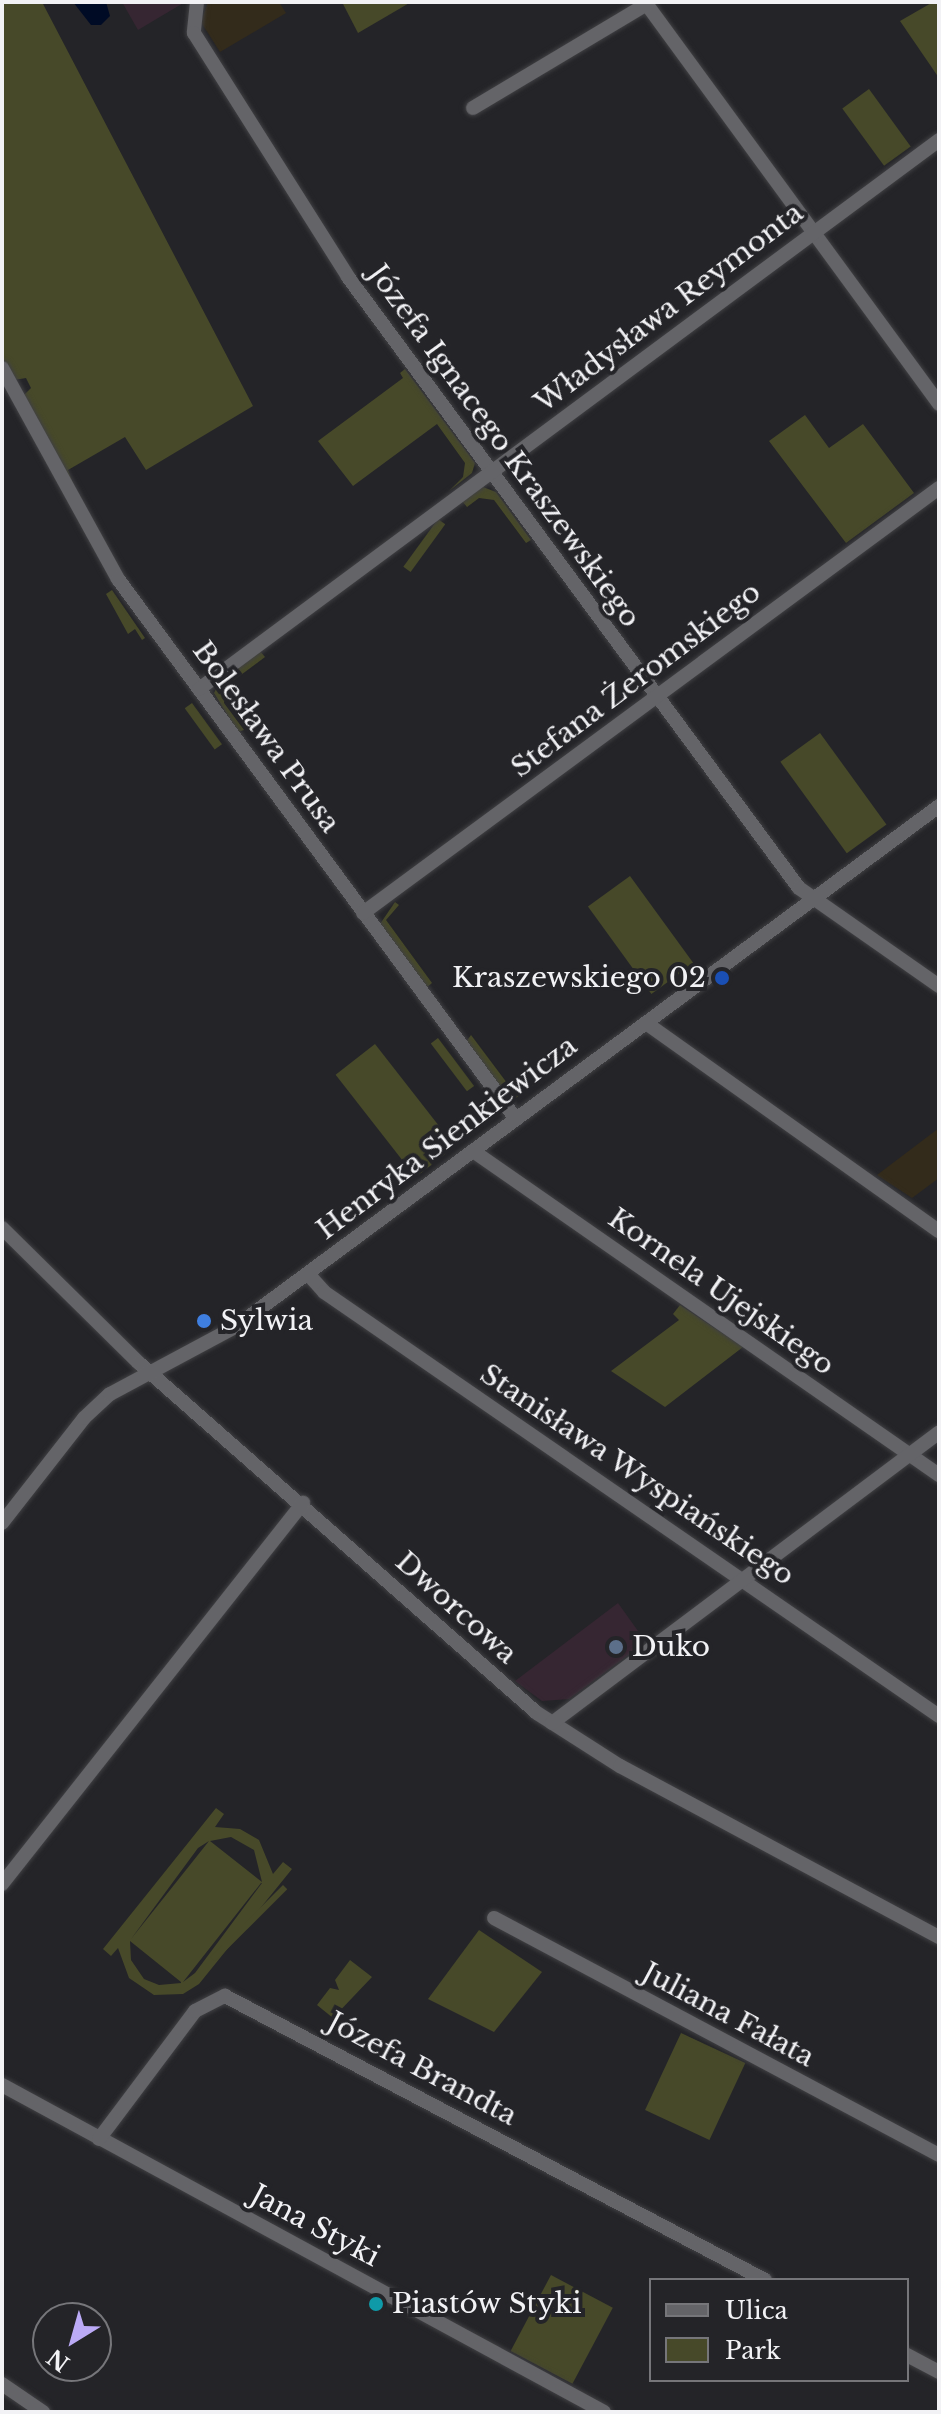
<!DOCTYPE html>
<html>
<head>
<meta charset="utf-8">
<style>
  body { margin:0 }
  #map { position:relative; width:941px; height:2414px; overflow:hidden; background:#242428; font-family:"Libre Baskerville",serif }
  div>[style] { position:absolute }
  .commercial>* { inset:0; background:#332b1b }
  .industrial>* { inset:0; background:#362632 }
  .green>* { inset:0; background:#474929; transform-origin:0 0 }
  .water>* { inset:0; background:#000b25 }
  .roads { filter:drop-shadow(0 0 2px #404043) drop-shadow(0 0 2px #404043) }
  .minor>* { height:14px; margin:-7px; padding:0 7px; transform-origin:7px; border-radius:7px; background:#646468 }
  .dots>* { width:22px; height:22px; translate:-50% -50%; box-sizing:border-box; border:4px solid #242428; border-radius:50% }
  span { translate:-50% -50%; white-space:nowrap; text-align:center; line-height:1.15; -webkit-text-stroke:8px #242428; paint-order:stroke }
  .street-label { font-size:28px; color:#f2f2f5 }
  .poi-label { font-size:28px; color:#f2f2f5 }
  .right { translate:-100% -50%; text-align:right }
  .left { translate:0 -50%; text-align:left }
  .frame { position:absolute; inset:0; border:4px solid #f2f2f5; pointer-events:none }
  .legend { position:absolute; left:649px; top:2278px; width:260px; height:104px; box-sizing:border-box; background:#242428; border:2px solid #76767a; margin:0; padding:10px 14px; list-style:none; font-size:24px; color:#f2f2f5 }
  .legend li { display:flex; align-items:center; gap:16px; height:40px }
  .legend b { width:40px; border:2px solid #76767a }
  .north { position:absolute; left:32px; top:2302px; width:80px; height:80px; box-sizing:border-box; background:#242428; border:2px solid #76767a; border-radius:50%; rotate:217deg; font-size:22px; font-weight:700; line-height:32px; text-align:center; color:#f2f2f5 }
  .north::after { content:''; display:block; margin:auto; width:28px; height:36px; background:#bbaaf6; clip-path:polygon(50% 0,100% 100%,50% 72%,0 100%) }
</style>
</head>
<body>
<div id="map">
  <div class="commercial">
    <i style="clip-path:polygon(208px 2px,279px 2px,286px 13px,220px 52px,201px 22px)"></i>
    <i style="clip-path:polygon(939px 1128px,939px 1178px,912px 1198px,877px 1175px)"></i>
  </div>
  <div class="industrial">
    <i style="clip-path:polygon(122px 2px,185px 2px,138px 30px)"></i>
    <i style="clip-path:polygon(618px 1603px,643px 1638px,631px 1653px,569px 1699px,542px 1701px,515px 1681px)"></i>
  </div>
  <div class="green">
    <i style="clip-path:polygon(2px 2px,42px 2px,253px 406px,146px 470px,125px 437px,68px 470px,76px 491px,23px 396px,31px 388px,26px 378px,14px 380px,2px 356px)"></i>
    <i style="clip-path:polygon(342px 2px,411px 2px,358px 33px)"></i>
    <i style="clip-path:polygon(933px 2px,939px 2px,939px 78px,900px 21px)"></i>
    <i style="left:869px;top:89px;width:71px;height:33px;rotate:54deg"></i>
    <i style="clip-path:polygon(405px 369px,475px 463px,472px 473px,449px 491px,463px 477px,465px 463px,437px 424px,353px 486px,318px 441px,403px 378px,400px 373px)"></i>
    <i style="clip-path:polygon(805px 415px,829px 448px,863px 424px,914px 493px,846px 543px,769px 441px)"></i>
    <i style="clip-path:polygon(483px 487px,496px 492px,531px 540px,526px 543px,494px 500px,479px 498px,467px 507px,462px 501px)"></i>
    <i style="left:438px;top:519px;width:9px;height:59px;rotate:36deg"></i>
    <i style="clip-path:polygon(112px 590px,145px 638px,142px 640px,135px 629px,128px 634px,106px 594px)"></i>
    <i style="clip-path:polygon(260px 651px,265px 657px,226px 686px,224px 703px,244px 730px,238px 732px,214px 693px,221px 679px)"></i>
    <i style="left:192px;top:703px;width:51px;height:9px;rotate:54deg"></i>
    <i style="left:820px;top:733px;width:113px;height:49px;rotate:54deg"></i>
    <i style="left:630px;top:876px;width:108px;height:52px;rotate:54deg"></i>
    <i style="clip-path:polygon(395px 902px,399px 905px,386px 920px,432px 983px,426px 988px,380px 924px)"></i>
    <i style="clip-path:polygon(471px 1035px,516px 1095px,543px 1078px,516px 1098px,504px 1094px,466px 1042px)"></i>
    <i style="left:438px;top:1038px;width:60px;height:9px;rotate:53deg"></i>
    <i style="left:375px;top:1044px;width:130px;height:50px;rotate:52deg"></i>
    <i style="clip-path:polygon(680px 1305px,743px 1347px,665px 1407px,611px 1371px,679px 1320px,673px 1314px)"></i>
    <i style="clip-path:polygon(evenodd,216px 1808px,224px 1814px,215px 1827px,240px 1829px,259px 1840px,273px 1874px,283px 1862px,292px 1869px,199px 1984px,183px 1994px,154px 1995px,129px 1978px,118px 1948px,111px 1956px,103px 1949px,216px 1808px,231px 1837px,254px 1850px,262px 1882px,210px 1841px,231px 1837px,216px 1808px,209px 1841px,131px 1939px,198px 1848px,209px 1841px,216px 1808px,262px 1883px,195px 1973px,183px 1982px,261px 1883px,262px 1883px,216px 1808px,130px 1941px,181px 1982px,181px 1983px,159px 1985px,144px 1979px,131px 1960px,130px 1941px)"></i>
    <i style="left:283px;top:1885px;width:6px;height:102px;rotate:45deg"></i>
    <i style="clip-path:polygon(479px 1930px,542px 1972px,494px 2032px,428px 1999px)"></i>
    <i style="clip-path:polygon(350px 1960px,372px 1977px,333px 2018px,317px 2005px,330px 1988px,339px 1990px,335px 1980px)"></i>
    <i style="left:681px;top:2033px;width:71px;height:85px;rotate:25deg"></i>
    <i style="left:551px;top:2275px;width:70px;height:86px;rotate:28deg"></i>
  </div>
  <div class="water">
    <i style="clip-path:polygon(73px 2px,106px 2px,110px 16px,101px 25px,91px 25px)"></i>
  </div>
  <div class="roads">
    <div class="minor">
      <i style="left:197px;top:2px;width:31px;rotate:96deg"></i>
      <i style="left:194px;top:33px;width:289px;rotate:57.7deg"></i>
      <i style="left:348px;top:277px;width:759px;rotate:53.57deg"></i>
      <i style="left:799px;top:888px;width:171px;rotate:35deg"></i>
      <i style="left:645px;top:2px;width:498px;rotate:53.8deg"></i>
      <i style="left:473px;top:108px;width:203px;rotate:-30.9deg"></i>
      <i style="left:2px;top:368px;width:241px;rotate:61.2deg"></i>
      <i style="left:118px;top:579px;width:671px;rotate:53.61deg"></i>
      <i style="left:199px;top:689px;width:921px;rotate:-36.57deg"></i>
      <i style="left:363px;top:913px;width:716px;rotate:-36.42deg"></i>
      <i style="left:646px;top:1023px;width:359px;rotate:35.4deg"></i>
      <i style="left:473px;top:1151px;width:568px;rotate:34.81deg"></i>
      <i style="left:2px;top:1228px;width:192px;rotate:44.6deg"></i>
      <i style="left:139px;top:1363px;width:530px;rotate:41.33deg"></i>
      <i style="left:537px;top:1713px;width:98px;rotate:32.6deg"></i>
      <i style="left:620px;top:1766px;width:362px;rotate:28.2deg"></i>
      <i style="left:308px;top:1274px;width:24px;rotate:48deg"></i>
      <i style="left:324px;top:1292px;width:747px;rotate:34.58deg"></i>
      <i style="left:2px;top:1523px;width:133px;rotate:-52deg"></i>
      <i style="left:84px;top:1418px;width:35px;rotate:-43deg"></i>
      <i style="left:110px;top:1394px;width:142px;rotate:-28.2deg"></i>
      <i style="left:235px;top:1327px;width:876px;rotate:-36.5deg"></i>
      <i style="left:552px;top:1723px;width:484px;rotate:-36.9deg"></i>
      <i style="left:2px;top:1884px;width:486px;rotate:-51.7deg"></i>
      <i style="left:494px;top:1918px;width:504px;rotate:28.04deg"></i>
      <i style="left:2px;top:2085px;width:685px;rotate:28.51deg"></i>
      <i style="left:99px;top:2139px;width:160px;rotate:-53.1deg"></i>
      <i style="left:195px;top:2011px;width:34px;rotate:-27deg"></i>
      <i style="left:225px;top:1996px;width:610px;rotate:27.74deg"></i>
      <i style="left:907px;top:2355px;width:36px;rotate:28deg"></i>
      <i style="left:2px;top:2384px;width:50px;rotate:34.3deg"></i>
    </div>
  </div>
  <div class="dots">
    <i style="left:722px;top:978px;background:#1a4fb4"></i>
    <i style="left:204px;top:1321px;background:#3f7fe0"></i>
    <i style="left:616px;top:1647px;background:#5c6f8a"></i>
    <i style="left:376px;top:2304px;background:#0f9aa8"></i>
  </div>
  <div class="street-label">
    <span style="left:669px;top:308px;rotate:-37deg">Władysława Reymonta</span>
    <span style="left:504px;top:446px;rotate:54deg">Józefa Ignacego Kraszewskiego</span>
    <span style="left:636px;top:680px;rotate:-37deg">Stefana Żeromskiego</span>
    <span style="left:266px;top:737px;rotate:54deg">Bolesława Prusa</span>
    <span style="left:447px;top:1138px;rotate:-37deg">Henryka Sienkiewicza</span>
    <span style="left:721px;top:1292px;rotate:35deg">Kornela Ujejskiego</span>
    <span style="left:637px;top:1475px;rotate:34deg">Stanisława Wyspiańskiego</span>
    <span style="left:456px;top:1608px;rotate:42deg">Dworcowa</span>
    <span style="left:728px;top:2015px;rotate:28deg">Juliana Fałata</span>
    <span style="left:422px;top:2069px;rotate:28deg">Józefa Brandta</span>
    <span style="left:315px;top:2226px;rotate:28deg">Jana Styki</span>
  </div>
  <div class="poi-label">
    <span class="right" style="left:706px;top:978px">Kraszewskiego 02</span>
    <span class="left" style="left:220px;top:1321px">Sylwia</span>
    <span class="left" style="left:632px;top:1647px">Duko</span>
    <span class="left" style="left:392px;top:2304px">Piastów Styki</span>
  </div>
  <div class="frame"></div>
  <ul class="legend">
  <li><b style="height:10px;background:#646468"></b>Ulica</li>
  <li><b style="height:22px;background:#474929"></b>Park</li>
  </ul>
  <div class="north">N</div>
</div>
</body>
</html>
